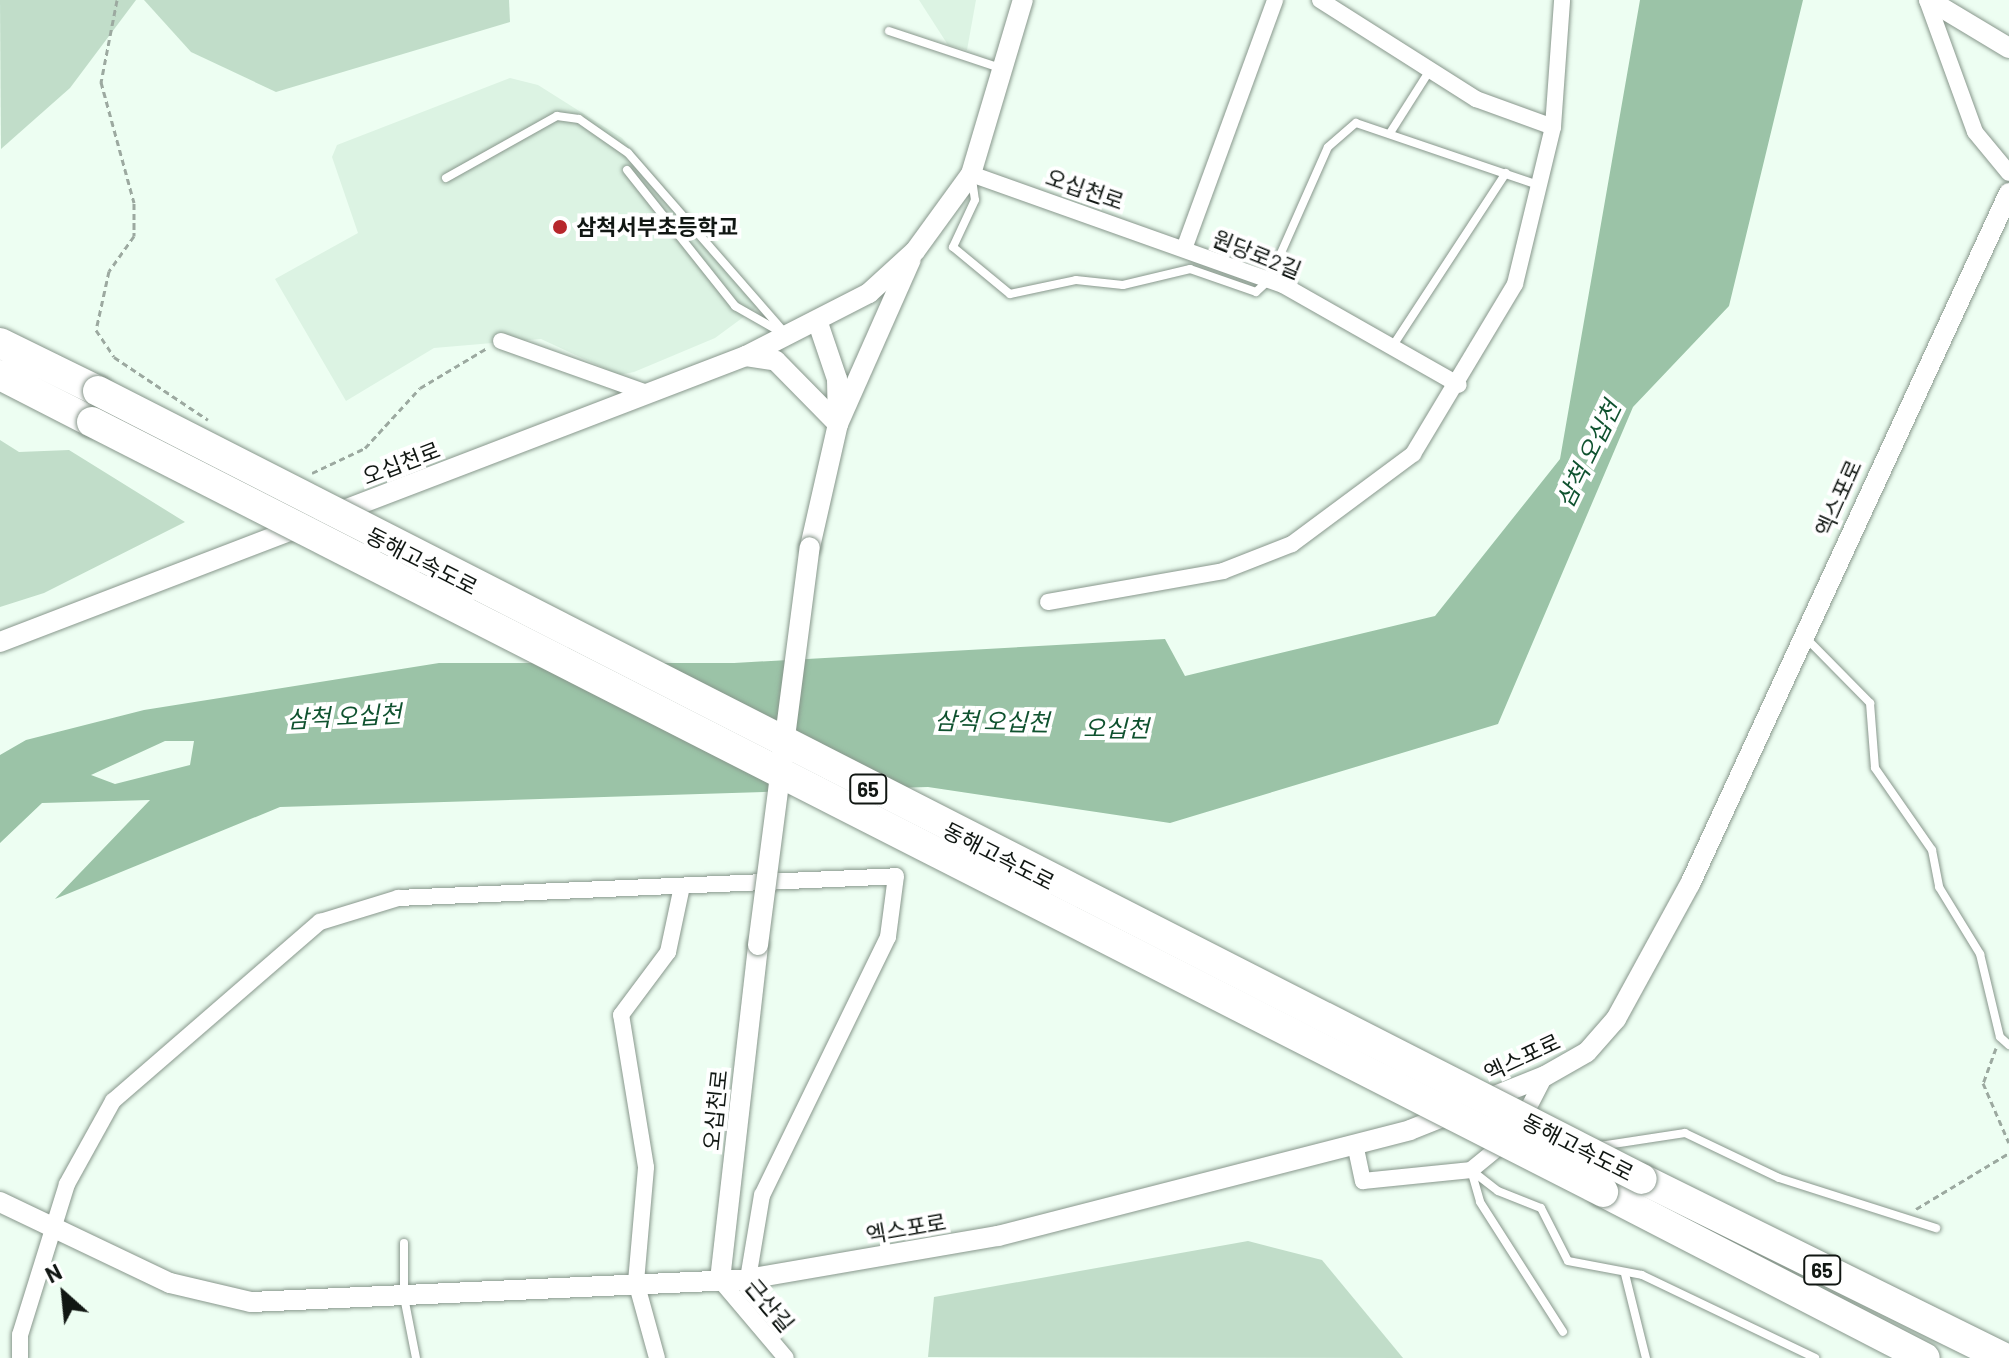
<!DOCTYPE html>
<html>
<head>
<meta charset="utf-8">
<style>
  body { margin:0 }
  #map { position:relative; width:2009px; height:1358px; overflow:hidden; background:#edfef2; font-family:Barlow,"Noto Sans KR",sans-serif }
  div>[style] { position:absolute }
  .built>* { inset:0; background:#dcf3e3 }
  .green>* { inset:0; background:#c1ddc9 }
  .water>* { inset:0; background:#9bc3a7 }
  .path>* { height:3px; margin-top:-1.5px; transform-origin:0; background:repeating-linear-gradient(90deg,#9ca9a0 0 6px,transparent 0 10px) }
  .roads { filter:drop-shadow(0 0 2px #88978c) drop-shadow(0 0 2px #88978c) }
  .service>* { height:8px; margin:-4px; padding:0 4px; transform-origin:4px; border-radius:4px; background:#fff }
  .minor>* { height:16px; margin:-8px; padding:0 8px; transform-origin:8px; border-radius:8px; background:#fff }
  .tertiary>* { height:20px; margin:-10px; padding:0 10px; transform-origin:10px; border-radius:10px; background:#fff }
  .motorway>* { height:30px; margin:-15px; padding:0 15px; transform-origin:15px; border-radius:15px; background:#fff }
  .bridges { filter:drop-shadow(0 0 2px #88978c) drop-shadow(0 0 2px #88978c) }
  .tertiary-bridge>* { height:20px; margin:-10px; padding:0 10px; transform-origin:10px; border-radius:10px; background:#fff }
  .motorway-bridge>* { height:30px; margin:-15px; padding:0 15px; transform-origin:15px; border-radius:15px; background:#fff }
  .dots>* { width:22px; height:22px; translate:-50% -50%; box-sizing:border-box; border:4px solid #fff; border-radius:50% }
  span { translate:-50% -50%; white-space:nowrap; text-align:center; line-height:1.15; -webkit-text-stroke:8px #fff; paint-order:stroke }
  .shield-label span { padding:2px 6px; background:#fff; border:2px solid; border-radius:6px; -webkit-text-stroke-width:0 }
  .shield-label { font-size:20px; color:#111713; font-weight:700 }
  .street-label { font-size:22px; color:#111713 }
  .poi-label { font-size:22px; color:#111713; font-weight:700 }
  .left { translate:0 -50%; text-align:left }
  .water-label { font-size:24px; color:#0f522f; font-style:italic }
  .north { position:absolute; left:24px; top:1254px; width:80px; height:80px; -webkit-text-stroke:6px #fff; paint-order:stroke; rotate:333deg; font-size:22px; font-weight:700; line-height:32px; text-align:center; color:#111713 }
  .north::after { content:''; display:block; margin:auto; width:28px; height:36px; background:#111713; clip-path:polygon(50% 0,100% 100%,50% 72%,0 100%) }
</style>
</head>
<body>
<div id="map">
  <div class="built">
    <i style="clip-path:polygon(919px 0,976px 0,967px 50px,948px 45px)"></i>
    <i style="clip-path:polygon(510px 78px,538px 85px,622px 138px,764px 302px,715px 338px,634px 372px,619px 375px,541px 339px,434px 348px,346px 401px,275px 279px,358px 233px,332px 157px,337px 145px)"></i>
  </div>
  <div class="green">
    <i style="clip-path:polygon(0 0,136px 0,70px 88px,1px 149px)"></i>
    <i style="clip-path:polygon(144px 0,509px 0,510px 22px,276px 92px,191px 52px)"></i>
    <i style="clip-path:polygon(0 440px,19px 452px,69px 450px,185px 522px,44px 593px,0 607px)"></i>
    <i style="clip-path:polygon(1248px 1241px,1322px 1260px,1403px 1358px,928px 1357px,934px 1297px)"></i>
  </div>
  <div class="water">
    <i style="clip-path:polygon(evenodd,1640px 0,1803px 0,1729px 306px,1633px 407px,1498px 724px,1170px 823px,928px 787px,280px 807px,55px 899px,150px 800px,42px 803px,0 843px,0 755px,26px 740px,144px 710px,439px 663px,734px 663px,1165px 639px,1185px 676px,1435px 616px,1560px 459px,1640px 0,165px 741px,194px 741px,190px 765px,115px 784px,91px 775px,165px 741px)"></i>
  </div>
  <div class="path">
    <i style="left:117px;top:0;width:84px;rotate:101deg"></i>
    <i style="left:101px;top:82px;width:125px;rotate:74.7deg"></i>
    <i style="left:134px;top:203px;width:33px;rotate:90deg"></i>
    <i style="left:134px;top:236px;width:43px;rotate:125.5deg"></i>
    <i style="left:109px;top:271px;width:60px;rotate:102.4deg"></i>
    <i style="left:96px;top:330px;width:32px;rotate:56deg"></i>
    <i style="left:114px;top:357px;width:113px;rotate:33.8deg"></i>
    <i style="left:312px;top:473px;width:59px;rotate:-25.3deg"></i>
    <i style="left:365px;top:448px;width:81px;rotate:-47.5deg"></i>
    <i style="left:420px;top:388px;width:78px;rotate:-30.8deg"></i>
    <i style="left:1996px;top:1048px;width:37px;rotate:110deg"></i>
    <i style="left:1983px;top:1083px;width:65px;rotate:66.6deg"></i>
    <i style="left:1916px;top:1209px;width:109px;rotate:-31.1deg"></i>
  </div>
  <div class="roads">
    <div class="service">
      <i style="left:889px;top:31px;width:120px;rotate:18.4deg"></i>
      <i style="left:1390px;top:133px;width:75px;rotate:-57.6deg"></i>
      <i style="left:627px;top:170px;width:174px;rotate:51.5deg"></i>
      <i style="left:735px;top:306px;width:48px;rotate:29.7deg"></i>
      <i style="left:446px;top:178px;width:127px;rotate:-29.2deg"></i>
      <i style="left:557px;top:116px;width:22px;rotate:8deg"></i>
      <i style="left:579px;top:119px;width:60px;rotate:34.8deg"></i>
      <i style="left:628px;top:153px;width:239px;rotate:48.9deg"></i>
      <i style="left:972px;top:179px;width:21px;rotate:82deg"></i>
      <i style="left:975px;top:200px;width:52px;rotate:115.1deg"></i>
      <i style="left:953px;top:247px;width:74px;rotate:39.5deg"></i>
      <i style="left:1010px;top:294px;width:67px;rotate:-12deg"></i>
      <i style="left:1076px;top:280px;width:47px;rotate:6.1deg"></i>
      <i style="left:1123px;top:285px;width:69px;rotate:-13.4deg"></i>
      <i style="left:1190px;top:269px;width:70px;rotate:19.2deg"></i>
      <i style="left:1256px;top:292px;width:18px;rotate:-43deg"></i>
      <i style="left:1269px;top:280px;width:145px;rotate:-66.1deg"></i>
      <i style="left:1328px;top:147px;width:37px;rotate:-41deg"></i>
      <i style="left:1356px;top:123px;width:192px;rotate:18.8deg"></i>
      <i style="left:1392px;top:347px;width:208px;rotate:-56.8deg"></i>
      <i style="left:1805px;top:637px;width:93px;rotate:45.4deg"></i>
      <i style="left:1870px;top:703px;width:65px;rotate:85.6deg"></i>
      <i style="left:1875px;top:768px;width:100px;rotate:55.2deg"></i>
      <i style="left:1932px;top:850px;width:38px;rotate:79deg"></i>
      <i style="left:1939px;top:887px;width:79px;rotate:58.5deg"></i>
      <i style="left:1980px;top:954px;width:85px;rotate:76.5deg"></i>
      <i style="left:2000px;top:1037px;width:12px;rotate:42deg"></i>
      <i style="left:1600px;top:1146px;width:86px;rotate:-8.7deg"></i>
      <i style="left:1685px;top:1133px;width:104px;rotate:25.6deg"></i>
      <i style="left:1779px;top:1178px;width:165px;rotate:17.7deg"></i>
      <i style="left:1471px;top:1170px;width:34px;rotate:38deg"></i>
      <i style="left:1498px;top:1191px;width:46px;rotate:21.6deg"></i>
      <i style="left:1541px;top:1208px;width:59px;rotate:63deg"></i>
      <i style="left:1568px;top:1261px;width:75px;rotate:10.7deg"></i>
      <i style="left:1642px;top:1275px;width:192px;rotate:25.6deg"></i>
      <i style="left:1471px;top:1170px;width:33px;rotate:74deg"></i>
      <i style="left:1480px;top:1202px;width:154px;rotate:57.4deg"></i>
      <i style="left:404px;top:1243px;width:54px;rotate:90deg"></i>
      <i style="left:404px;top:1297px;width:62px;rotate:78.9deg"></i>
      <i style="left:1625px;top:1274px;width:87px;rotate:76deg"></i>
    </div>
    <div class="minor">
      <i style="left:1320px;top:0;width:185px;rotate:32.4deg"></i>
      <i style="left:1476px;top:99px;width:82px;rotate:20deg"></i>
      <i style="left:1927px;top:0;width:140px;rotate:70deg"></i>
      <i style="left:1975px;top:132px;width:53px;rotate:50.3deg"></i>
      <i style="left:971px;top:174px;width:331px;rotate:19.6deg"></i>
      <i style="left:1283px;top:285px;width:202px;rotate:29.6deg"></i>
      <i style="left:1184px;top:249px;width:265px;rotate:-69.9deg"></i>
      <i style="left:501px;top:341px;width:158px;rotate:19.6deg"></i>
      <i style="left:1048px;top:602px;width:178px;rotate:-10deg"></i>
      <i style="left:1223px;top:571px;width:74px;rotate:-21.4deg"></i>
      <i style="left:1292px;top:544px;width:151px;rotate:-36.6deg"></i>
      <i style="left:1413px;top:454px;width:198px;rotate:-59deg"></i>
      <i style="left:1515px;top:284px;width:162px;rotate:-76.4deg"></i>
      <i style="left:1553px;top:127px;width:127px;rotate:-85.9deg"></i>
      <i style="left:1355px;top:1144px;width:38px;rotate:78deg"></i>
      <i style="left:1363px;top:1181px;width:109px;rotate:-5.8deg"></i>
      <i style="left:1471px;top:1170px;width:57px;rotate:-39.3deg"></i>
      <i style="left:1515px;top:1134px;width:65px;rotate:-62.7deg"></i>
      <i style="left:720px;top:1280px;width:102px;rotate:49.8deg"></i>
      <i style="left:20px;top:1358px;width:23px;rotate:-90deg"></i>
      <i style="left:20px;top:1335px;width:158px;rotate:-72.7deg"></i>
      <i style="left:67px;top:1184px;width:95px;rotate:-61deg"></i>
      <i style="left:113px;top:1101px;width:274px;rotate:-40.9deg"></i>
      <i style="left:320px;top:922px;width:82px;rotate:-17.1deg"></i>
      <i style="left:398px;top:898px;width:498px;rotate:-2.5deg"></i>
      <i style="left:896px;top:876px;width:62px;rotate:97.5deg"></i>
      <i style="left:888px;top:937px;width:287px;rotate:116deg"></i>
      <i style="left:762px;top:1195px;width:85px;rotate:99.5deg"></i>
      <i style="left:657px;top:1358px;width:79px;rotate:-105.4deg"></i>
      <i style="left:636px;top:1282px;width:115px;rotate:-85deg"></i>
      <i style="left:646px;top:1167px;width:154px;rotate:-99.3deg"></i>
      <i style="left:621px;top:1015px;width:79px;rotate:-53.3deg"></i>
      <i style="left:668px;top:952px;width:62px;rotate:-78deg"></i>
    </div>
    <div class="tertiary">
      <i style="left:1929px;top:0;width:93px;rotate:31deg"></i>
      <i style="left:746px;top:356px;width:30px;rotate:9deg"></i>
      <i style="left:776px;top:361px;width:88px;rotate:45.5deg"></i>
      <i style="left:838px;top:424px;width:180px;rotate:-66.1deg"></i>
      <i style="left:810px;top:547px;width:126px;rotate:-77.2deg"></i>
      <i style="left:838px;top:424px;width:45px;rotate:-91.3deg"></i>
      <i style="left:837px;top:379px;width:59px;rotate:-108.7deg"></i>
      <i style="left:0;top:642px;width:799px;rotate:-20.98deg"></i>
      <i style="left:746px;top:356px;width:138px;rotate:-27.1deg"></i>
      <i style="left:869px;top:293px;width:62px;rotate:-42.4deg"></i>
      <i style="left:915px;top:251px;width:95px;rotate:-54deg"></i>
      <i style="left:971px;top:174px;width:182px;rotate:-73.4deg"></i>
      <i style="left:0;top:1202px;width:188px;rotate:25.5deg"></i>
      <i style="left:170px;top:1283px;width:83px;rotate:13.2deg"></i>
      <i style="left:251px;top:1302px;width:498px;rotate:-2.6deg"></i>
      <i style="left:748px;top:1279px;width:254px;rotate:-9.8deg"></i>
      <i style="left:998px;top:1236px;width:425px;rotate:-14.4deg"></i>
      <i style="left:1410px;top:1130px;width:145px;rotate:-21.8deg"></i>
      <i style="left:1545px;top:1076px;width:48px;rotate:-29.7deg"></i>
      <i style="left:1587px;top:1052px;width:44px;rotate:-48.7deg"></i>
      <i style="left:1616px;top:1019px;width:154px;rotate:-61.3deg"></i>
      <i style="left:1690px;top:884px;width:761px;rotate:-65.22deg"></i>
      <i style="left:720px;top:1280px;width:337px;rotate:-83.5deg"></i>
    </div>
    <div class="motorway">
      <i style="left:0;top:343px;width:109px;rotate:26.1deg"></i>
      <i style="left:0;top:375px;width:103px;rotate:27.1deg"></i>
      <i style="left:1642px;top:1179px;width:404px;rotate:26.3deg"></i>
      <i style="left:1603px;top:1192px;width:362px;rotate:27.3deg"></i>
    </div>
  </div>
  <div class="bridges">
    <div class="tertiary-bridge">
      <i style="left:758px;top:945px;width:401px;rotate:-82.6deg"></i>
    </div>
    <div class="motorway-bridge">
      <i style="left:98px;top:391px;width:1733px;rotate:27.04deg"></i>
      <i style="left:92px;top:422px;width:1696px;rotate:27deg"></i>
    </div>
  </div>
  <div class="dots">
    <i style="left:560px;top:227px;background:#b7272c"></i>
  </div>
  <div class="shield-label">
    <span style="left:868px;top:789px">65</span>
    <span style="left:1822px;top:1270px">65</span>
  </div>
  <div class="street-label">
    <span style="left:1085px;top:189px;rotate:19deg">오십천로</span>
    <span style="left:1257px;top:254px;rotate:22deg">원당로2길</span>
    <span style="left:401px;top:463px;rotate:-21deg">오십천로</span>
    <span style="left:1838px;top:498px;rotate:-66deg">엑스포로</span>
    <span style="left:422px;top:561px;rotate:27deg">동해고속도로</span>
    <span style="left:999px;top:856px;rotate:27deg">동해고속도로</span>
    <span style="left:1522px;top:1057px;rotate:-25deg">엑스포로</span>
    <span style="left:715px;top:1110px;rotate:-84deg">오십천로</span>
    <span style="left:1578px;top:1147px;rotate:27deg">동해고속도로</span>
    <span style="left:906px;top:1228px;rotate:-10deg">엑스포로</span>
    <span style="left:770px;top:1305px;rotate:50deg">근산길</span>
  </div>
  <div class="poi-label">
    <span class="left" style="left:576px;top:227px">삼척서부초등학교</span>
  </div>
  <div class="water-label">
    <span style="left:1588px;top:454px;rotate:-64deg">삼척 오십천</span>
    <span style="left:344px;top:716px;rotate:-3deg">삼척 오십천</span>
    <span style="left:992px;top:721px;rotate:1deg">삼척 오십천</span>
    <span style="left:1116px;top:728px">오십천</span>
  </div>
  <div class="north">N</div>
</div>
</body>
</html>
